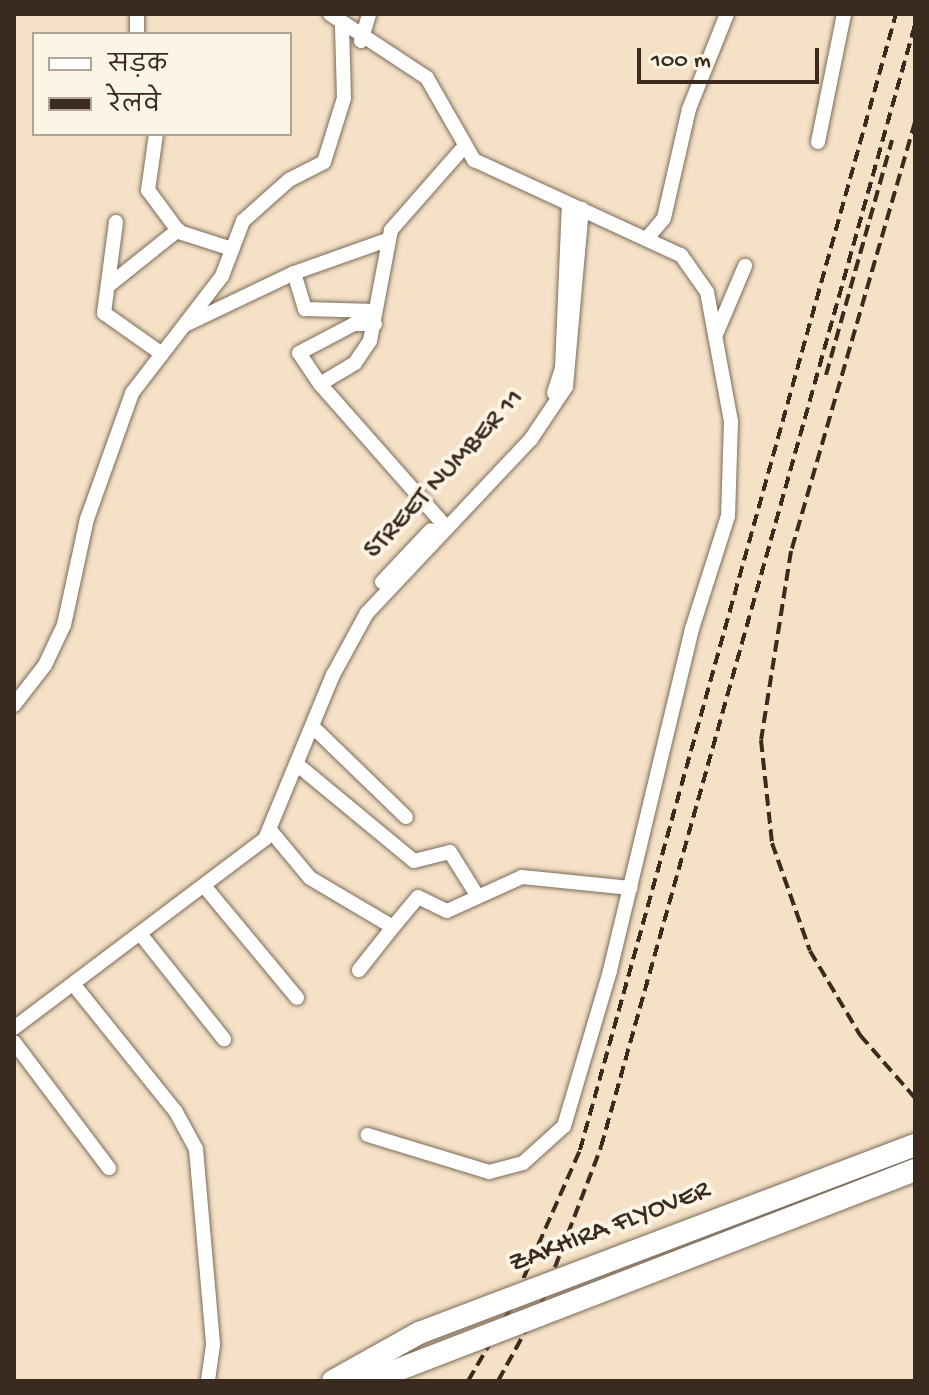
<!DOCTYPE html>
<html>
<head>
<meta charset="utf-8">
<style>
  body { margin:0 }
  #map { position:relative; width:929px; height:1395px; overflow:hidden; background:#f4e1c6; font-family:"Gochi Hand","Playpen Sans Deva",sans-serif }
  div>[style] { position:absolute }
  .roads { filter:drop-shadow(0 0 2px #7c6a59) drop-shadow(0 0 2px #7c6a59) }
  .minor>* { height:14px; margin:-7px; padding:0 7px; transform-origin:7px; border-radius:7px; background:#fff }
  .rail>* { height:4px; margin-top:-2px; transform-origin:0; background:repeating-linear-gradient(90deg,#3b2a1e 0 12px,transparent 0 18px) }
  .bridges { filter:drop-shadow(0 0 2px #7c6a59) drop-shadow(0 0 2px #7c6a59) }
  .primary-bridge>* { height:22px; margin:-11px; padding:0 11px; transform-origin:11px; border-radius:11px; background:#fff }
  span { translate:-50% -50%; white-space:nowrap; text-align:center; line-height:1.15; -webkit-text-stroke:8px #fcf5e5; paint-order:stroke }
  .street-label { font-size:28px; color:#3b2a1e }
  .frame { position:absolute; inset:0; border:16px solid #3b2a1e; pointer-events:none }
  .legend { position:absolute; left:32px; top:32px; width:260px; height:104px; box-sizing:border-box; background:#fcf5e5; border:2px solid #afa495; margin:0; padding:10px 14px; list-style:none; font-size:24px; color:#3b2a1e }
  .legend li { display:flex; align-items:center; gap:16px; height:40px }
  .legend b { width:40px; border:2px solid #afa495 }
  .scale { position:absolute; left:637px; top:48px; width:182px; height:36px; box-sizing:border-box; border:4px solid #3b2a1e; border-top:0; padding-left:10px; font-size:24px; line-height:28px; white-space:nowrap; color:#3b2a1e; -webkit-text-stroke:6px #fcf5e5; paint-order:stroke }
</style>
</head>
<body>
<div id="map">
  <div class="roads">
    <div class="minor">
      <i style="left:330px;top:14px;width:116px;rotate:33.4deg"></i>
      <i style="left:427px;top:78px;width:95px;rotate:60.2deg"></i>
      <i style="left:474px;top:160px;width:228px;rotate:24.7deg"></i>
      <i style="left:681px;top:255px;width:45px;rotate:54.9deg"></i>
      <i style="left:707px;top:292px;width:131px;rotate:79.5deg"></i>
      <i style="left:731px;top:421px;width:95px;rotate:91.8deg"></i>
      <i style="left:728px;top:516px;width:119px;rotate:107.7deg"></i>
      <i style="left:692px;top:629px;width:352px;rotate:103.5deg"></i>
      <i style="left:610px;top:971px;width:162px;rotate:106.5deg"></i>
      <i style="left:564px;top:1126px;width:55px;rotate:137.9deg"></i>
      <i style="left:523px;top:1163px;width:35px;rotate:165deg"></i>
      <i style="left:489px;top:1172px;width:127px;rotate:-163deg"></i>
      <i style="left:137px;top:34px;width:20px;rotate:-90deg"></i>
      <i style="left:361px;top:41px;width:28px;rotate:-73deg"></i>
      <i style="left:156px;top:134px;width:57px;rotate:98.1deg"></i>
      <i style="left:148px;top:190px;width:52px;rotate:53.6deg"></i>
      <i style="left:179px;top:232px;width:56px;rotate:17.8deg"></i>
      <i style="left:818px;top:142px;width:131px;rotate:-78.5deg"></i>
      <i style="left:116px;top:222px;width:92px;rotate:97.5deg"></i>
      <i style="left:104px;top:313px;width:71px;rotate:35.3deg"></i>
      <i style="left:649px;top:236px;width:23px;rotate:-50deg"></i>
      <i style="left:664px;top:218px;width:112px;rotate:-77.1deg"></i>
      <i style="left:689px;top:109px;width:102px;rotate:-68.2deg"></i>
      <i style="left:294px;top:273px;width:38px;rotate:73deg"></i>
      <i style="left:305px;top:309px;width:70px;rotate:1.6deg"></i>
      <i style="left:108px;top:286px;width:90px;rotate:-38.7deg"></i>
      <i style="left:185px;top:325px;width:121px;rotate:-25.5deg"></i>
      <i style="left:294px;top:273px;width:99px;rotate:-19.5deg"></i>
      <i style="left:717px;top:332px;width:72px;rotate:-67deg"></i>
      <i style="left:320px;top:384px;width:37px;rotate:-124deg"></i>
      <i style="left:299px;top:353px;width:62px;rotate:-27.8deg"></i>
      <i style="left:354px;top:324px;width:21px"></i>
      <i style="left:554px;top:393px;width:25px;rotate:-72deg"></i>
      <i style="left:562px;top:369px;width:165px;rotate:-87.6deg"></i>
      <i style="left:446px;top:527px;width:191px;rotate:-131.4deg"></i>
      <i style="left:320px;top:384px;width:41px;rotate:-31deg"></i>
      <i style="left:355px;top:363px;width:27px;rotate:-56deg"></i>
      <i style="left:370px;top:341px;width:113px;rotate:-79.3deg"></i>
      <i style="left:391px;top:230px;width:109px;rotate:-48.7deg"></i>
      <i style="left:382px;top:582px;width:71px;rotate:-46.7deg"></i>
      <i style="left:14px;top:705px;width:51px;rotate:-52.2deg"></i>
      <i style="left:45px;top:665px;width:44px;rotate:-64.6deg"></i>
      <i style="left:64px;top:625px;width:108px;rotate:-77.8deg"></i>
      <i style="left:87px;top:519px;width:134px;rotate:-70.3deg"></i>
      <i style="left:132px;top:393px;width:148px;rotate:-52.4deg"></i>
      <i style="left:222px;top:276px;width:59px;rotate:-69.1deg"></i>
      <i style="left:243px;top:221px;width:62px;rotate:-41.7deg"></i>
      <i style="left:289px;top:180px;width:39px;rotate:-27deg"></i>
      <i style="left:324px;top:162px;width:67px;rotate:-72.6deg"></i>
      <i style="left:344px;top:98px;width:73px;rotate:-91.6deg"></i>
      <i style="left:314px;top:728px;width:128px;rotate:44.1deg"></i>
      <i style="left:299px;top:766px;width:149px;rotate:39.6deg"></i>
      <i style="left:414px;top:861px;width:37px;rotate:-14deg"></i>
      <i style="left:450px;top:852px;width:47px;rotate:58deg"></i>
      <i style="left:270px;top:830px;width:62px;rotate:50.2deg"></i>
      <i style="left:310px;top:878px;width:96px;rotate:30.6deg"></i>
      <i style="left:393px;top:927px;width:55px;rotate:128.3deg"></i>
      <i style="left:205px;top:887px;width:144px;rotate:50.3deg"></i>
      <i style="left:393px;top:927px;width:39px;rotate:-50deg"></i>
      <i style="left:418px;top:897px;width:32px;rotate:26deg"></i>
      <i style="left:447px;top:911px;width:82px;rotate:-24.4deg"></i>
      <i style="left:522px;top:877px;width:109px;rotate:5.8deg"></i>
      <i style="left:142px;top:936px;width:132px;rotate:51.5deg"></i>
      <i style="left:74px;top:985px;width:163px;rotate:51.2deg"></i>
      <i style="left:176px;top:1112px;width:42px;rotate:61.6deg"></i>
      <i style="left:196px;top:1149px;width:197px;rotate:85deg"></i>
      <i style="left:213px;top:1345px;width:36px;rotate:98deg"></i>
      <i style="left:14px;top:1028px;width:314px;rotate:-37deg"></i>
      <i style="left:265px;top:839px;width:178px;rotate:-67.5deg"></i>
      <i style="left:333px;top:675px;width:71px;rotate:-61.3deg"></i>
      <i style="left:367px;top:613px;width:239px;rotate:-46.7deg"></i>
      <i style="left:531px;top:439px;width:63px;rotate:-56.1deg"></i>
      <i style="left:566px;top:387px;width:179px;rotate:-84.9deg"></i>
      <i style="left:14px;top:1042px;width:158px;rotate:53deg"></i>
    </div>
  </div>
  <div class="rail">
    <i style="left:915px;top:122px;width:447px;rotate:106.1deg"></i>
    <i style="left:791px;top:551px;width:191px;rotate:99deg"></i>
    <i style="left:761px;top:740px;width:104px;rotate:83.9deg"></i>
    <i style="left:772px;top:843px;width:114px;rotate:70.6deg"></i>
    <i style="left:810px;top:951px;width:98px;rotate:59.2deg"></i>
    <i style="left:860px;top:1035px;width:84px;rotate:48.9deg"></i>
    <i style="left:826px;top:375px;width:244px;rotate:-74.3deg"></i>
    <i style="left:468px;top:1381px;width:81px;rotate:-59.6deg"></i>
    <i style="left:509px;top:1311px;width:176px;rotate:-66.2deg"></i>
    <i style="left:580px;top:1150px;width:1179px;rotate:-74.46deg"></i>
    <i style="left:498px;top:1381px;width:91px;rotate:-61.2deg"></i>
    <i style="left:542px;top:1301px;width:165px;rotate:-69deg"></i>
    <i style="left:601px;top:1147px;width:1165px;rotate:-74.37deg"></i>
  </div>
  <div class="bridges">
    <div class="primary-bridge">
      <i style="left:333px;top:1381px;width:98px;rotate:-29.2deg"></i>
      <i style="left:419px;top:1333px;width:530px;rotate:-20.76deg"></i>
      <i style="left:369px;top:1381px;width:585px;rotate:-21.13deg"></i>
    </div>
  </div>
  <div class="street-label">
    <span style="left:445px;top:475px;rotate:-47deg">STREET NUMBER 11</span>
    <span style="left:610px;top:1228px;rotate:-21deg">ZAKHIRA FLYOVER</span>
  </div>
  <div class="frame"></div>
  <ul class="legend">
  <li><b style="height:10px;background:#fff"></b>सड़क</li>
  <li><b style="height:10px;background:#3b2a1e"></b>रेलवे</li>
  </ul>
  <div class="scale">100 m</div>
</div>
</body>
</html>
